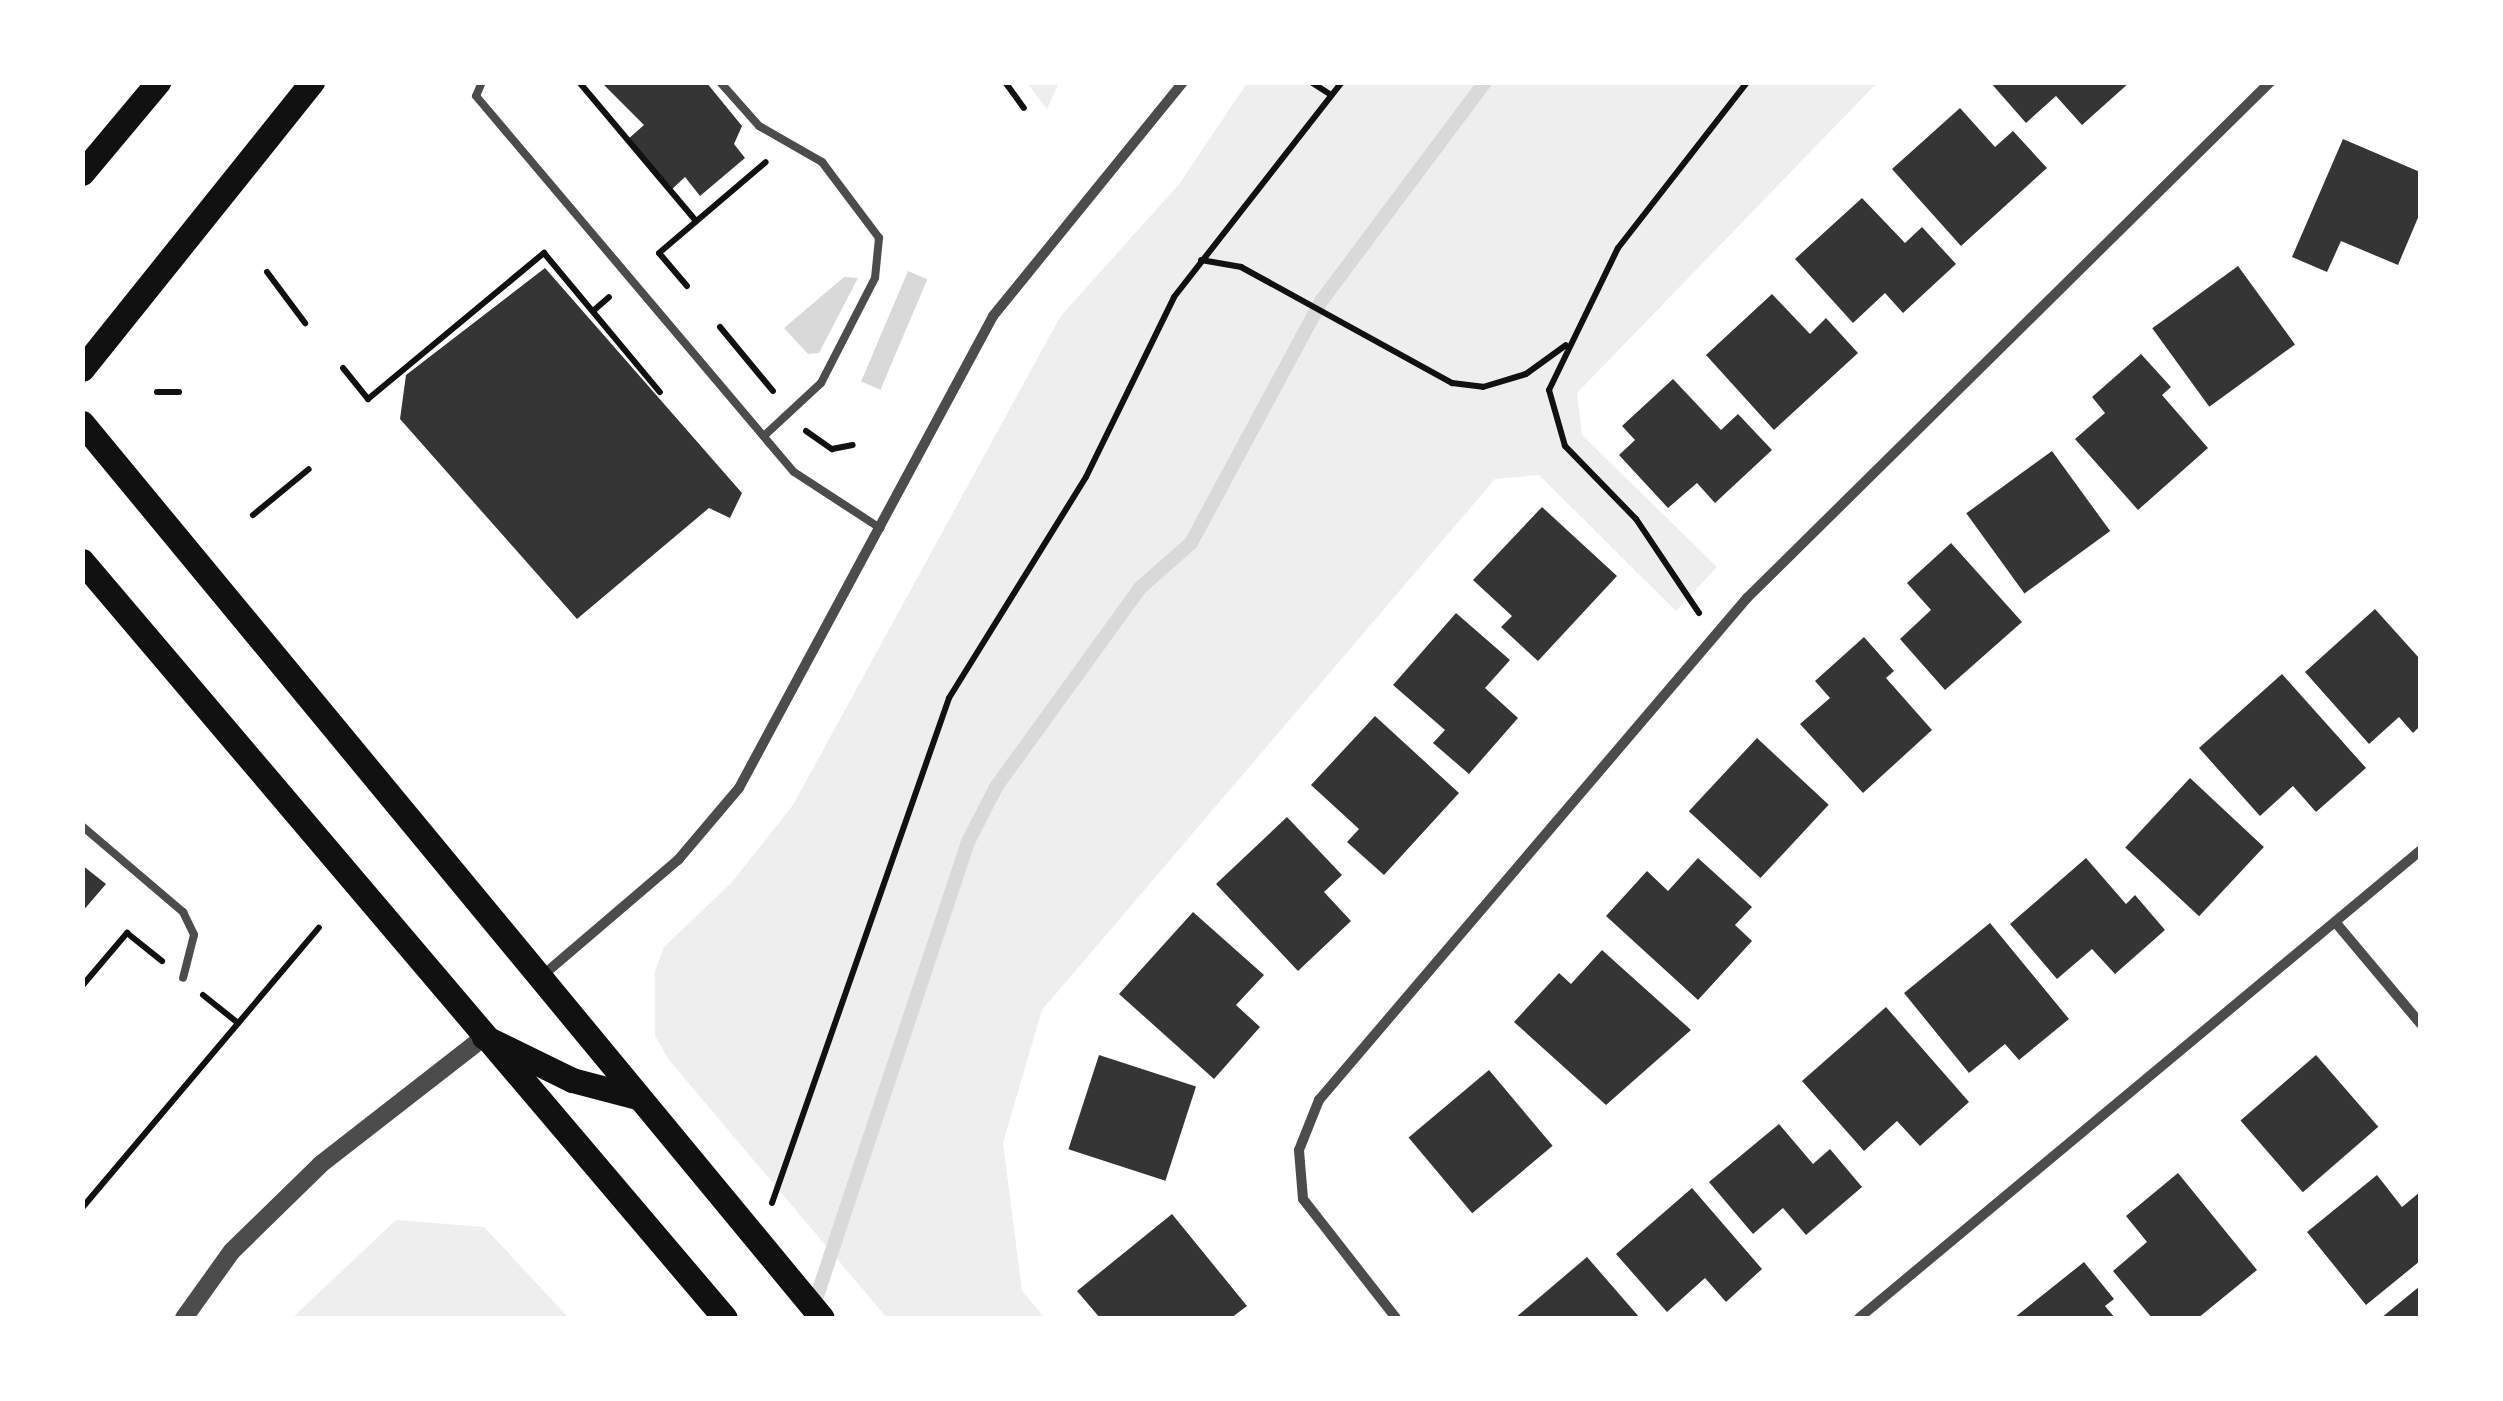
<!DOCTYPE html>
<html>
<head>
<meta charset="utf-8">
<style>
  body { margin:0 }
  #map { position:relative; width:2503px; height:1401px; overflow:hidden; background:#fff; font-family:Lato,sans-serif }
  div>[style] { position:absolute }
  .green>* { inset:0; background:#eee }
  .water>* { inset:0; background:#d9d9d9; transform-origin:0 0 }
  .stream>* { height:14px; margin:-7px; padding:0 7px; transform-origin:7px; border-radius:7px; background:#d9d9d9 }
  .building>* { inset:0; background:#353535; transform-origin:0 0 }
  .path>* { height:6px; margin:-3px; padding:0 3px; transform-origin:3px; border-radius:3px; background:#111 }
  .service>* { height:8px; margin:-4px; padding:0 4px; transform-origin:4px; border-radius:4px; background:#4c4c4c }
  .minor>* { height:10px; margin:-5px; padding:0 5px; transform-origin:5px; border-radius:5px; background:#4c4c4c }
  .tertiary>* { height:18px; margin:-9px; padding:0 9px; transform-origin:9px; border-radius:9px; background:#4c4c4c }
  .primary>* { height:25px; margin:-12.5px; padding:0 12.5px; transform-origin:12.5px; border-radius:12.5px; background:#111 }
  span { translate:-50% -50%; white-space:nowrap; text-align:center; line-height:1.15; -webkit-text-stroke:10px #fff; paint-order:stroke }
  .frame { position:absolute; inset:0; border:85px solid #fff; pointer-events:none }
</style>
</head>
<body>
<div id="map">
  <div class="green">
    <i style="clip-path:polygon(1027px 83px,1059px 83px,1047px 109px)"></i>
    <i style="clip-path:polygon(1247px 83px,1877px 83px,1577px 393px,1582px 435px,1717px 567px,1676px 611px,1539px 475px,1495px 479px,1042px 1010px,1003px 1143px,1022px 1291px,1045px 1318px,887px 1318px,669px 1060px,655px 1036px,655px 971px,664px 947px,732px 882px,793px 805px,1060px 317px,1180px 183px)"></i>
    <i style="clip-path:polygon(396px 1220px,484px 1227px,569px 1318px,292px 1318px)"></i>
  </div>
  <div class="water">
    <i style="left:908px;top:271px;width:21px;height:120px;rotate:23deg"></i>
    <i style="clip-path:polygon(844px 277px,858px 278px,819px 353px,808px 354px,784px 328px)"></i>
  </div>
  <div class="stream">
    <i style="left:813px;top:1308px;width:489px;rotate:-71.6deg"></i>
    <i style="left:967px;top:844px;width:64px;rotate:-63deg"></i>
    <i style="left:996px;top:787px;width:246px;rotate:-54.1deg"></i>
    <i style="left:1140px;top:588px;width:68px;rotate:-41.4deg"></i>
    <i style="left:1191px;top:543px;width:276px;rotate:-61.7deg"></i>
    <i style="left:1322px;top:300px;width:272px;rotate:-53.2deg"></i>
  </div>
  <div class="building">
    <i style="clip-path:polygon(601px 82px,706px 82px,742px 126px,734px 144px,745px 158px,700px 196px,685px 177px,670px 191px,627px 140px,644px 125px)"></i>
    <i style="clip-path:polygon(1990px 82px,2130px 82px,2082px 125px,2056px 96px,2026px 123px)"></i>
    <i style="clip-path:polygon(1960px 108px,1995px 147px,2013px 131px,2047px 168px,1961px 246px,1892px 169px)"></i>
    <i style="clip-path:polygon(2343px 139px,2420px 172px,2420px 213px,2398px 265px,2341px 241px,2327px 272px,2292px 257px)"></i>
    <i style="clip-path:polygon(1862px 198px,1905px 243px,1922px 227px,1956px 264px,1903px 313px,1885px 293px,1853px 323px,1795px 259px)"></i>
    <i style="left:2238px;top:266px;width:97px;height:106px;rotate:54deg"></i>
    <i style="clip-path:polygon(545px 268px,742px 493px,730px 518px,709px 508px,577px 619px,400px 419px,406px 375px)"></i>
    <i style="clip-path:polygon(1772px 294px,1810px 334px,1826px 318px,1858px 353px,1774px 430px,1706px 355px)"></i>
    <i style="clip-path:polygon(2141px 354px,2171px 387px,2162px 395px,2208px 448px,2138px 510px,2075px 439px,2105px 413px,2092px 397px)"></i>
    <i style="clip-path:polygon(1673px 379px,1721px 430px,1738px 414px,1772px 450px,1715px 503px,1697px 483px,1668px 508px,1619px 455px,1635px 440px,1622px 426px)"></i>
    <i style="left:2052px;top:451px;width:99px;height:106px;rotate:54deg"></i>
    <i style="clip-path:polygon(1542px 507px,1617px 576px,1538px 661px,1501px 627px,1512px 616px,1473px 580px)"></i>
    <i style="clip-path:polygon(1951px 543px,2022px 622px,1945px 690px,1900px 639px,1931px 610px,1907px 583px)"></i>
    <i style="clip-path:polygon(2375px 609px,2420px 659px,2420px 726px,2413px 733px,2399px 717px,2369px 744px,2305px 672px)"></i>
    <i style="clip-path:polygon(1456px 613px,1510px 660px,1485px 688px,1518px 718px,1469px 774px,1433px 743px,1445px 730px,1393px 685px)"></i>
    <i style="clip-path:polygon(1864px 637px,1894px 671px,1886px 678px,1932px 730px,1863px 793px,1800px 724px,1830px 698px,1815px 681px)"></i>
    <i style="clip-path:polygon(2282px 674px,2366px 768px,2316px 812px,2293px 786px,2260px 816px,2199px 748px)"></i>
    <i style="clip-path:polygon(1375px 716px,1459px 793px,1384px 875px,1347px 842px,1359px 829px,1311px 785px)"></i>
    <i style="left:1757px;top:738px;width:98px;height:100px;rotate:43deg"></i>
    <i style="left:2190px;top:778px;width:101px;height:95px;rotate:43deg"></i>
    <i style="clip-path:polygon(1287px 817px,1342px 875px,1324px 892px,1351px 921px,1298px 971px,1216px 884px)"></i>
    <i style="clip-path:polygon(1698px 858px,1752px 907px,1735px 925px,1752px 941px,1698px 1000px,1606px 916px,1647px 871px,1668px 891px)"></i>
    <i style="clip-path:polygon(2086px 858px,2126px 904px,2135px 895px,2165px 930px,2115px 974px,2092px 949px,2057px 979px,2010px 924px)"></i>
    <i style="clip-path:polygon(82px 865px,106px 884px,82px 912px)"></i>
    <i style="clip-path:polygon(1193px 912px,1264px 975px,1236px 1005px,1260px 1027px,1214px 1079px,1119px 994px)"></i>
    <i style="clip-path:polygon(1990px 923px,2069px 1019px,2019px 1060px,2005px 1044px,1969px 1073px,1904px 993px)"></i>
    <i style="clip-path:polygon(1602px 950px,1691px 1030px,1606px 1105px,1514px 1022px,1559px 973px,1571px 984px)"></i>
    <i style="clip-path:polygon(1886px 1007px,1969px 1102px,1920px 1146px,1897px 1121px,1864px 1151px,1802px 1081px)"></i>
    <i style="left:1099px;top:1055px;width:102px;height:99px;rotate:18deg"></i>
    <i style="left:2316px;top:1055px;width:95px;height:100px;rotate:49deg"></i>
    <i style="left:1489px;top:1070px;width:99px;height:105px;rotate:50deg"></i>
    <i style="clip-path:polygon(1779px 1124px,1813px 1164px,1830px 1149px,1862px 1187px,1806px 1235px,1783px 1208px,1753px 1234px,1709px 1182px)"></i>
    <i style="clip-path:polygon(2178px 1173px,2257px 1270px,2198px 1318px,2152px 1318px,2113px 1271px,2147px 1242px,2126px 1216px)"></i>
    <i style="clip-path:polygon(2377px 1175px,2402px 1207px,2420px 1192px,2420px 1261px,2366px 1305px,2307px 1232px)"></i>
    <i style="clip-path:polygon(1692px 1188px,1762px 1269px,1726px 1302px,1705px 1278px,1667px 1312px,1616px 1254px)"></i>
    <i style="clip-path:polygon(1172px 1214px,1247px 1306px,1231px 1318px,1100px 1318px,1077px 1291px)"></i>
    <i style="clip-path:polygon(1587px 1257px,1640px 1318px,1515px 1318px)"></i>
    <i style="clip-path:polygon(2084px 1262px,2114px 1299px,2105px 1306px,2115px 1318px,2014px 1318px)"></i>
    <i style="clip-path:polygon(2420px 1286px,2420px 1318px,2381px 1318px)"></i>
  </div>
  <div class="path">
    <i style="left:579px;top:82px;width:182px;rotate:49.9deg"></i>
    <i style="left:1005px;top:82px;width:32px;rotate:54deg"></i>
    <i style="left:1311px;top:82px;width:24px;rotate:33deg"></i>
    <i style="left:1201px;top:260px;width:41px;rotate:9.9deg"></i>
    <i style="left:1241px;top:267px;width:241px;rotate:28.8deg"></i>
    <i style="left:1452px;top:383px;width:31px;rotate:7deg"></i>
    <i style="left:1483px;top:387px;width:45px;rotate:-16.8deg"></i>
    <i style="left:1526px;top:374px;width:49px;rotate:-35.9deg"></i>
    <i style="left:267px;top:272px;width:64px;rotate:53.3deg"></i>
    <i style="left:687px;top:286px;width:43px;rotate:-130.3deg"></i>
    <i style="left:659px;top:253px;width:140px;rotate:-40.4deg"></i>
    <i style="left:593px;top:311px;width:21px;rotate:-41deg"></i>
    <i style="left:720px;top:327px;width:83px;rotate:50.4deg"></i>
    <i style="left:343px;top:368px;width:40px;rotate:51deg"></i>
    <i style="left:368px;top:399px;width:229px;rotate:-39.7deg"></i>
    <i style="left:544px;top:253px;width:181px;rotate:50.2deg"></i>
    <i style="left:157px;top:392px;width:22px"></i>
    <i style="left:806px;top:431px;width:32px;rotate:35deg"></i>
    <i style="left:832px;top:449px;width:21px;rotate:-11deg"></i>
    <i style="left:253px;top:515px;width:72px;rotate:-39.4deg"></i>
    <i style="left:1699px;top:613px;width:113px;rotate:-123.8deg"></i>
    <i style="left:1636px;top:519px;width:102px;rotate:-134.2deg"></i>
    <i style="left:1565px;top:446px;width:58px;rotate:-105.9deg"></i>
    <i style="left:1549px;top:390px;width:158px;rotate:-64.1deg"></i>
    <i style="left:1618px;top:248px;width:210px;rotate:-52.1deg"></i>
    <i style="left:82px;top:986px;width:70px;rotate:-49.7deg"></i>
    <i style="left:127px;top:933px;width:45px;rotate:38.7deg"></i>
    <i style="left:203px;top:995px;width:45px;rotate:38.7deg"></i>
    <i style="left:772px;top:1203px;width:535px;rotate:-70.68deg"></i>
    <i style="left:949px;top:698px;width:260px;rotate:-58.2deg"></i>
    <i style="left:1086px;top:477px;width:200px;rotate:-63.9deg"></i>
    <i style="left:1174px;top:297px;width:273px;rotate:-52deg"></i>
    <i style="left:82px;top:1208px;width:367px;rotate:-49.8deg"></i>
  </div>
  <div class="service">
    <i style="left:482px;top:82px;width:15px;rotate:113deg"></i>
    <i style="left:476px;top:96px;width:492px;rotate:49.8deg"></i>
    <i style="left:794px;top:472px;width:103px;rotate:33.1deg"></i>
    <i style="left:720px;top:82px;width:59px;rotate:48.4deg"></i>
    <i style="left:759px;top:126px;width:73px;rotate:29.7deg"></i>
    <i style="left:822px;top:162px;width:95px;rotate:53.1deg"></i>
    <i style="left:879px;top:238px;width:40px;rotate:95.7deg"></i>
    <i style="left:875px;top:278px;width:118px;rotate:117.2deg"></i>
    <i style="left:821px;top:383px;width:78px;rotate:137.1deg"></i>
    <i style="left:82px;top:826px;width:133px;rotate:40.4deg"></i>
    <i style="left:183px;top:912px;width:25px;rotate:64deg"></i>
    <i style="left:194px;top:935px;width:44px;rotate:104.3deg"></i>
  </div>
  <div class="minor">
    <i style="left:2336px;top:923px;width:131px;rotate:50deg"></i>
    <i style="left:542px;top:976px;width:179px;rotate:-40.5deg"></i>
    <i style="left:678px;top:860px;width:94px;rotate:-49.7deg"></i>
    <i style="left:739px;top:788px;width:536px;rotate:-61.71deg"></i>
    <i style="left:993px;top:316px;width:301px;rotate:-50.9deg"></i>
    <i style="left:1396px;top:1318px;width:151px;rotate:-128deg"></i>
    <i style="left:1303px;top:1199px;width:49px;rotate:-94.7deg"></i>
    <i style="left:1299px;top:1150px;width:54px;rotate:-68.2deg"></i>
    <i style="left:1319px;top:1100px;width:660px;rotate:-49.55deg"></i>
    <i style="left:1747px;top:598px;width:735px;rotate:-44.61deg"></i>
    <i style="left:1859px;top:1318px;width:730px;rotate:-39.78deg"></i>
  </div>
  <div class="tertiary">
    <i style="left:184px;top:1318px;width:82px;rotate:-54.4deg"></i>
    <i style="left:232px;top:1251px;width:124px;rotate:-44.3deg"></i>
    <i style="left:321px;top:1164px;width:207px;rotate:-37.9deg"></i>
  </div>
  <div class="primary">
    <i style="left:82px;top:173px;width:119px;rotate:-50.1deg"></i>
    <i style="left:82px;top:369px;width:368px;rotate:-51.3deg"></i>
    <i style="left:82px;top:423px;width:1161px;rotate:50.42deg"></i>
    <i style="left:82px;top:561px;width:993px;rotate:49.66deg"></i>
    <i style="left:484px;top:1037px;width:98px;rotate:26deg"></i>
    <i style="left:572px;top:1080px;width:67px;rotate:14.7deg"></i>
  </div>
  <div class="frame"></div>
</div>
</body>
</html>
